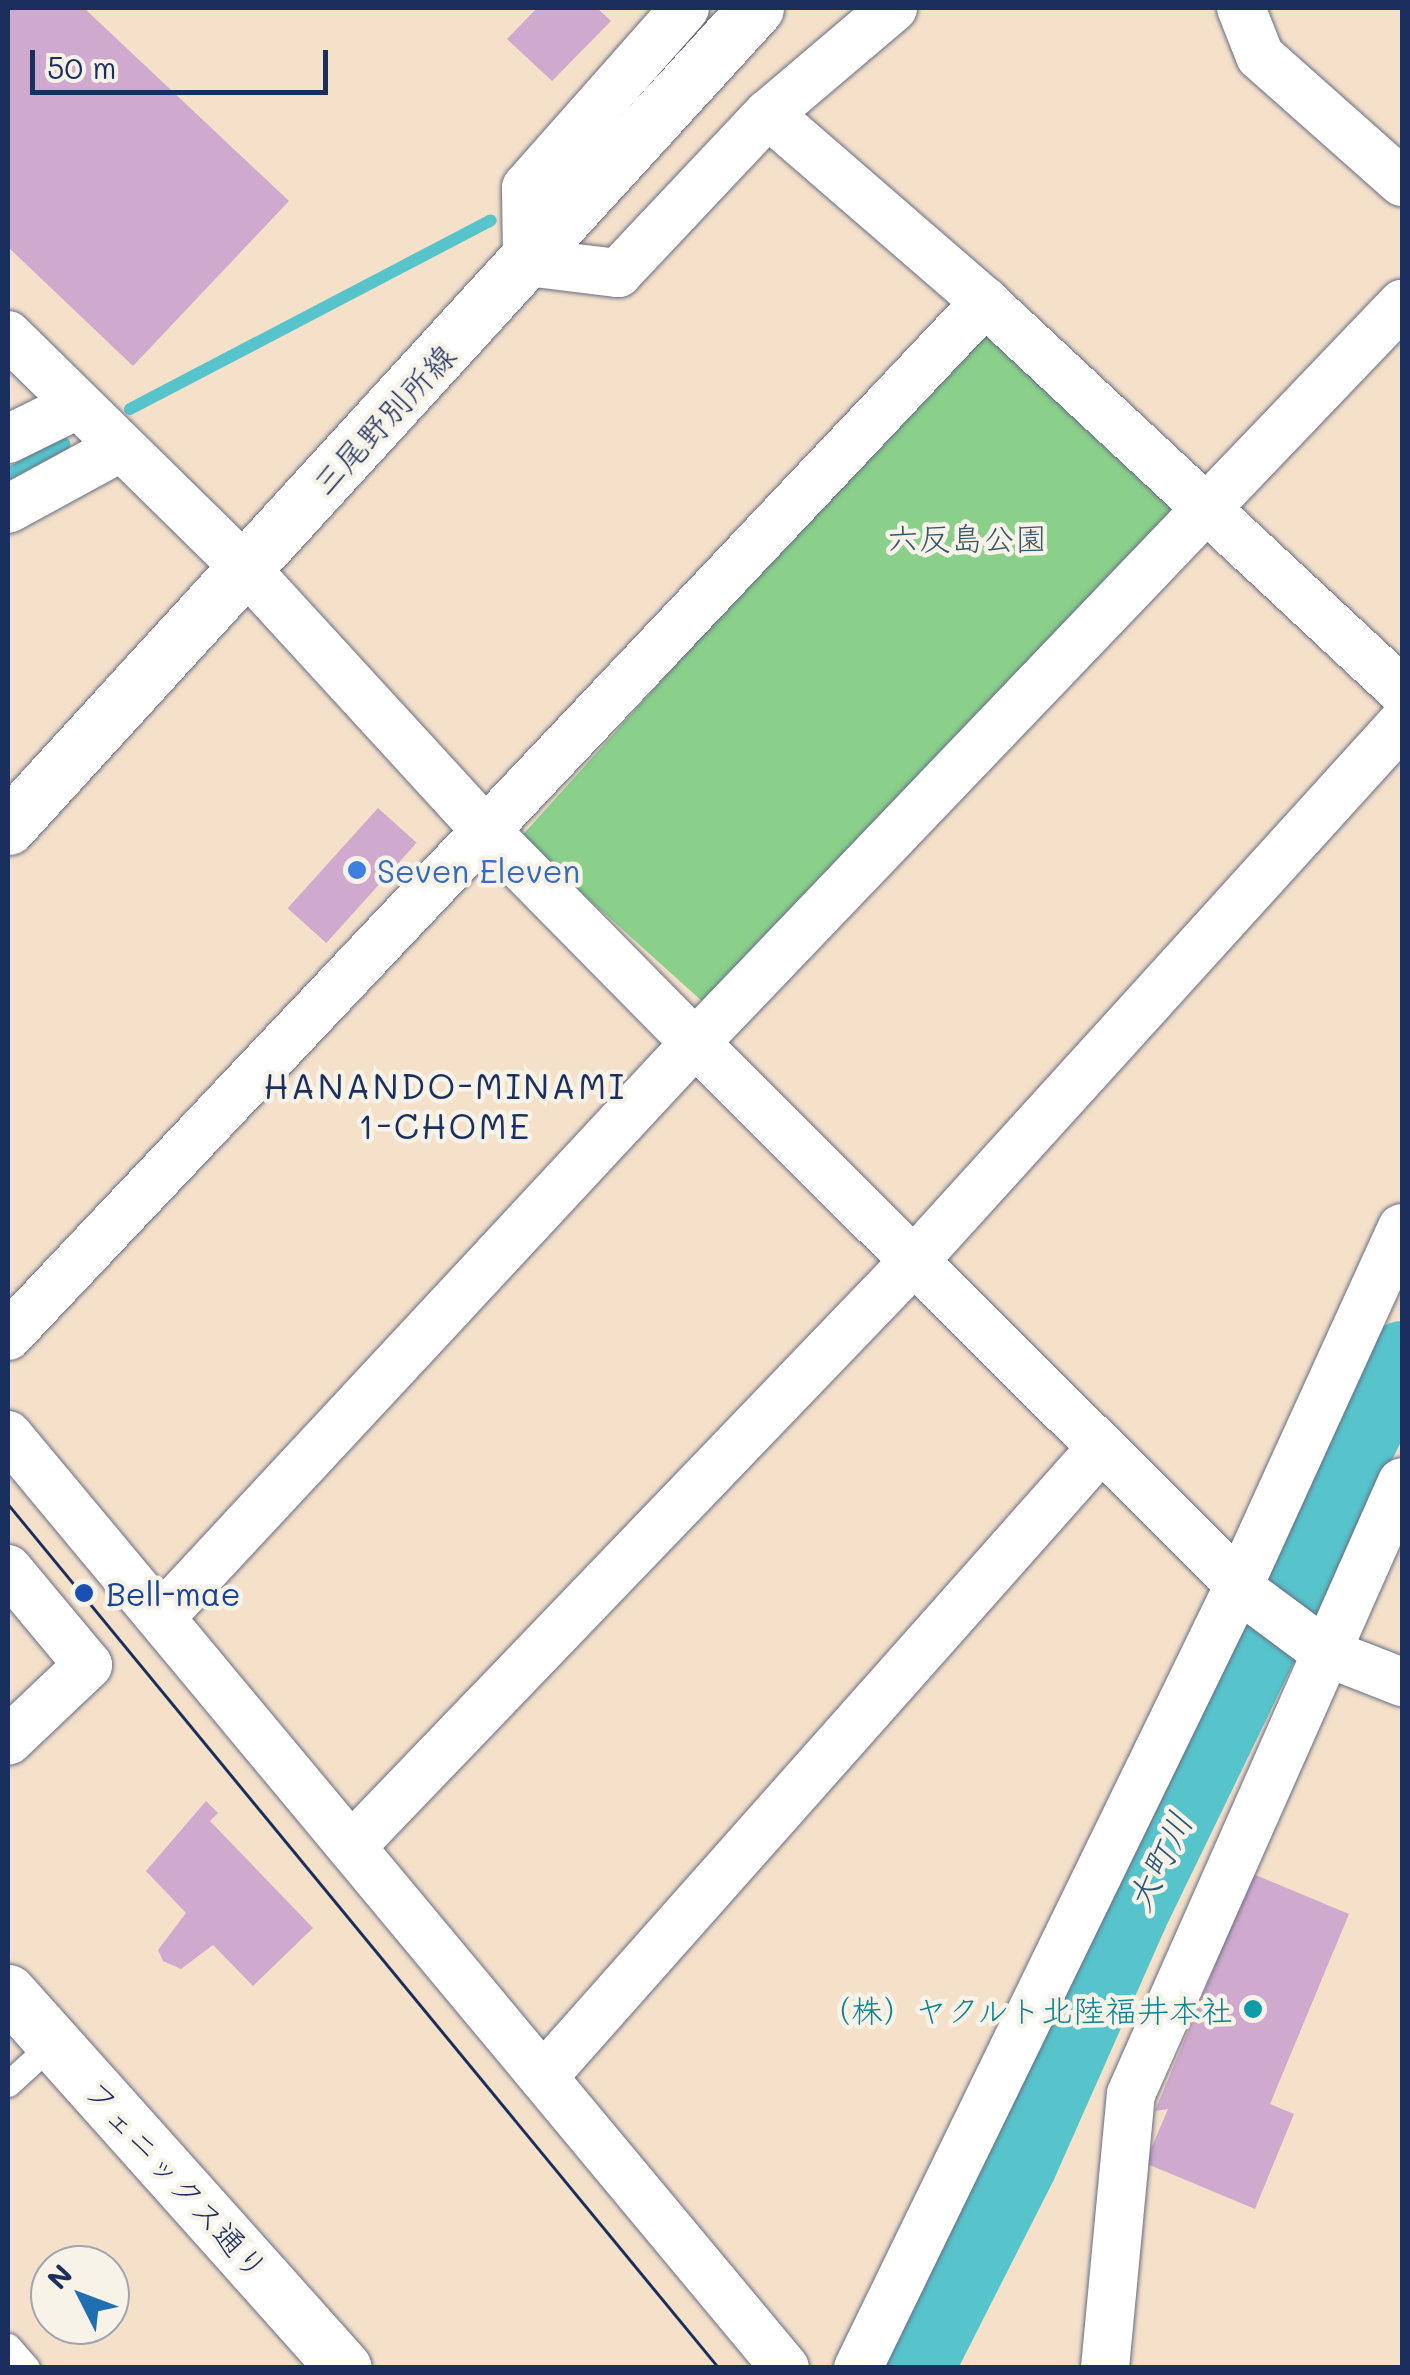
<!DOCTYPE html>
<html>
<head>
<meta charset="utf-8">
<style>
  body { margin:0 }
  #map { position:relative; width:1410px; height:2375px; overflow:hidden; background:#f5e1ca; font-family:Mali,"Klee One",sans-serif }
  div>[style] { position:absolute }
  .green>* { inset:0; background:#8ad08b; transform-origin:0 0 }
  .stream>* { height:12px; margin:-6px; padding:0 6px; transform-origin:6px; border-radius:6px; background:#57c4cc }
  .river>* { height:72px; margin:-36px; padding:0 36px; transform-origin:36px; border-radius:36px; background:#57c4cc }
  .building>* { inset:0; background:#d0a9ce; transform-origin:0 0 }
  .roads { filter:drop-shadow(0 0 2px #676d84) drop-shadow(0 0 2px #676d84) }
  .lane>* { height:25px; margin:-12.5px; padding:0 12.5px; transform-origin:12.5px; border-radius:12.5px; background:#fff }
  .street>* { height:48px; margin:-24px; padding:0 24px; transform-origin:24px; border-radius:24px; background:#fff }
  .secondary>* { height:55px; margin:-27.5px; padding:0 27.5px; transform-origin:27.5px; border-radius:27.5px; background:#fff }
  .tram>* { height:2.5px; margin:-1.25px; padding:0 1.25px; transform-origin:1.25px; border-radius:1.25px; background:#1b2f5e }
  .dots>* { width:28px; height:28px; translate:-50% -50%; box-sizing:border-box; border:5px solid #f7f3e8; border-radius:50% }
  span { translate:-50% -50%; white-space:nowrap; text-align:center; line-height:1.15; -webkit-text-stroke:9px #f7f3e8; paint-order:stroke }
  .street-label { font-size:32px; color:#1b2f5e }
  .park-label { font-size:32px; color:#375769 }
  .shop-label { font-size:32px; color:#366cbe }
  .left { translate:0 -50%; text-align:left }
  .transit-label { font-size:32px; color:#164399 }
  .culture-label { font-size:32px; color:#0d838f }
  .right { translate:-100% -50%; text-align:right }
  .neighbourhood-label { font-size:35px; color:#1b2f5e; letter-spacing:2.5px }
  .water-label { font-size:35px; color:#2a547a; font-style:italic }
  .frame { position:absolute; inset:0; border:10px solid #1b2f5e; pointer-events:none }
  .north { position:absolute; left:30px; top:2245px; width:100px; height:100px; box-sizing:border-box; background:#f7f3e8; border:2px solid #9fa5b1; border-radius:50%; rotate:312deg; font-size:28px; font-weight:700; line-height:40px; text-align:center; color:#1b2f5e }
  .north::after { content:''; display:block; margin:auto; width:35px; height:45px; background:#1f6fb2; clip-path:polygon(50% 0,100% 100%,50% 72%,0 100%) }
  .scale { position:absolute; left:30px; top:50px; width:298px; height:45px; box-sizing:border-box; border:5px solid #1b2f5e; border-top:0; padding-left:12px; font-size:30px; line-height:35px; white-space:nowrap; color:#1b2f5e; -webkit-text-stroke:8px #f7f3e8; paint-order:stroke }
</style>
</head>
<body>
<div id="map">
  <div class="green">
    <i style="left:980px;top:327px;width:272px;height:687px;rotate:42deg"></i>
  </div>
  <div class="stream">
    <i style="left:130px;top:409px;width:407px;rotate:-27.6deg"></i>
    <i style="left:8px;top:474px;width:64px;rotate:-28.2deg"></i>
  </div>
  <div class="river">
    <i style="left:918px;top:2368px;width:228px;rotate:-63.1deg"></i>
    <i style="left:1021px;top:2165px;width:274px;rotate:-66.1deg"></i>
    <i style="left:1132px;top:1914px;width:619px;rotate:-64.14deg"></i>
  </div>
  <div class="building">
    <i style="clip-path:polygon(8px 8px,84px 8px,289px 201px,133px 366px,8px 247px)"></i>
    <i style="clip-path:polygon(537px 8px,597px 8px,611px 21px,552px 81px,507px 39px)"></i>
    <i style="left:378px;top:808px;width:52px;height:135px;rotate:42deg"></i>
    <i style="clip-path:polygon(206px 1801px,218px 1813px,210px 1821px,313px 1928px,253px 1986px,213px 1945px,181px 1969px,163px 1961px,158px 1950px,186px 1913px,146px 1871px)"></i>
    <i style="clip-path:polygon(1253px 1874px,1349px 1914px,1270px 2104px,1294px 2114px,1255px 2209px,1145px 2163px,1168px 2109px,1155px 2111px)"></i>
  </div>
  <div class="roads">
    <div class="lane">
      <i style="left:8px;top:2084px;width:64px;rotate:-42.5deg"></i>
      <i style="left:8px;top:2346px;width:29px;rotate:49deg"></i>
    </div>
    <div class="street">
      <i style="left:685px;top:8px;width:240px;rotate:131.5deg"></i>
      <i style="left:526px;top:188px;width:74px;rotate:89.2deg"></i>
      <i style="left:527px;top:262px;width:92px;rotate:6.9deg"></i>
      <i style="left:618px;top:273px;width:219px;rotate:-46.7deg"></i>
      <i style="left:768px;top:114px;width:164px;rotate:-40.3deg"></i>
      <i style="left:1241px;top:8px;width:52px;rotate:68.4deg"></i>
      <i style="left:1260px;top:56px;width:190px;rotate:41.6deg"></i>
      <i style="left:768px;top:114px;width:287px;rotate:40.9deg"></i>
      <i style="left:985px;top:302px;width:570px;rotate:43.01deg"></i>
      <i style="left:8px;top:335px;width:334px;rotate:44.5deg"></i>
      <i style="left:246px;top:569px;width:357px;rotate:47.5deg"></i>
      <i style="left:487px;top:832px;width:296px;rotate:45.4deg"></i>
      <i style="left:695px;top:1043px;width:790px;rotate:44.85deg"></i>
      <i style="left:1255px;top:1600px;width:87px;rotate:36.6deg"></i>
      <i style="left:1325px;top:1652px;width:83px;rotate:21.3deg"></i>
      <i style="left:8px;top:439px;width:75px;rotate:-26.2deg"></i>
      <i style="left:8px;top:509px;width:128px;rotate:-28.6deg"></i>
      <i style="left:8px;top:1336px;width:1423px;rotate:-46.62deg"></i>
      <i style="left:8px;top:1435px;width:1214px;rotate:50.21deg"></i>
      <i style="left:8px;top:1569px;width:125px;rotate:50.2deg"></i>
      <i style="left:88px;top:1665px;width:110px;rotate:136.5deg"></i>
      <i style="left:161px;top:1617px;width:784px;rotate:-47.07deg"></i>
      <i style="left:695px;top:1043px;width:1023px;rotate:-46.27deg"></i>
      <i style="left:351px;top:1847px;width:811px;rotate:-46.15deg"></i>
      <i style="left:913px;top:1262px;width:728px;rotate:-47.78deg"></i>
      <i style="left:543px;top:2077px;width:842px;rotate:-48.42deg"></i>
      <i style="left:858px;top:2368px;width:873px;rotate:-64.05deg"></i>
      <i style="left:1240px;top:1583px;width:390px;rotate:-65.5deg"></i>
      <i style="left:1105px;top:2368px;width:275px;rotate:-84.6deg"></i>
      <i style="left:1131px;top:2094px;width:669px;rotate:-66.12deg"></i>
    </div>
    <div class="secondary">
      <i style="left:8px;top:827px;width:1109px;rotate:-47.59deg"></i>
      <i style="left:8px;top:1992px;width:504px;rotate:48.22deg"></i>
    </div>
  </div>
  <div class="tram">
    <i style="left:8px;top:1504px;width:1119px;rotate:50.55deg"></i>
  </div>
  <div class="dots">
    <i style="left:357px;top:870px;background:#3f7fe0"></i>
    <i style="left:84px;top:1593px;background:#1a4fb4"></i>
    <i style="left:1253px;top:2009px;background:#0f9aa8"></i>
  </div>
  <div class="street-label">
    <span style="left:383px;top:419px;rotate:-47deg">三尾野別所線</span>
    <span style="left:177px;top:2179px;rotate:48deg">フェニックス通り</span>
  </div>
  <div class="park-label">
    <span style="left:967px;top:537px">六反島公園</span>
  </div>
  <div class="shop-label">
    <span class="left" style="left:377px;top:870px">Seven Eleven</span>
  </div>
  <div class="transit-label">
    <span class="left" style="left:106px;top:1593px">Bell-mae</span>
  </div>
  <div class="culture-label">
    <span class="right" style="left:1233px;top:2009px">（株）ヤクルト北陸福井本社</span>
  </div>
  <div class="neighbourhood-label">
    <span style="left:445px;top:1105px">HANANDO-MINAMI<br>1-CHOME</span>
  </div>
  <div class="water-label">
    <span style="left:1158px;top:1861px;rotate:-64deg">大町川</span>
  </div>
  <div class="frame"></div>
  <div class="north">N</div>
  <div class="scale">50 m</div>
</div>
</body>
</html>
